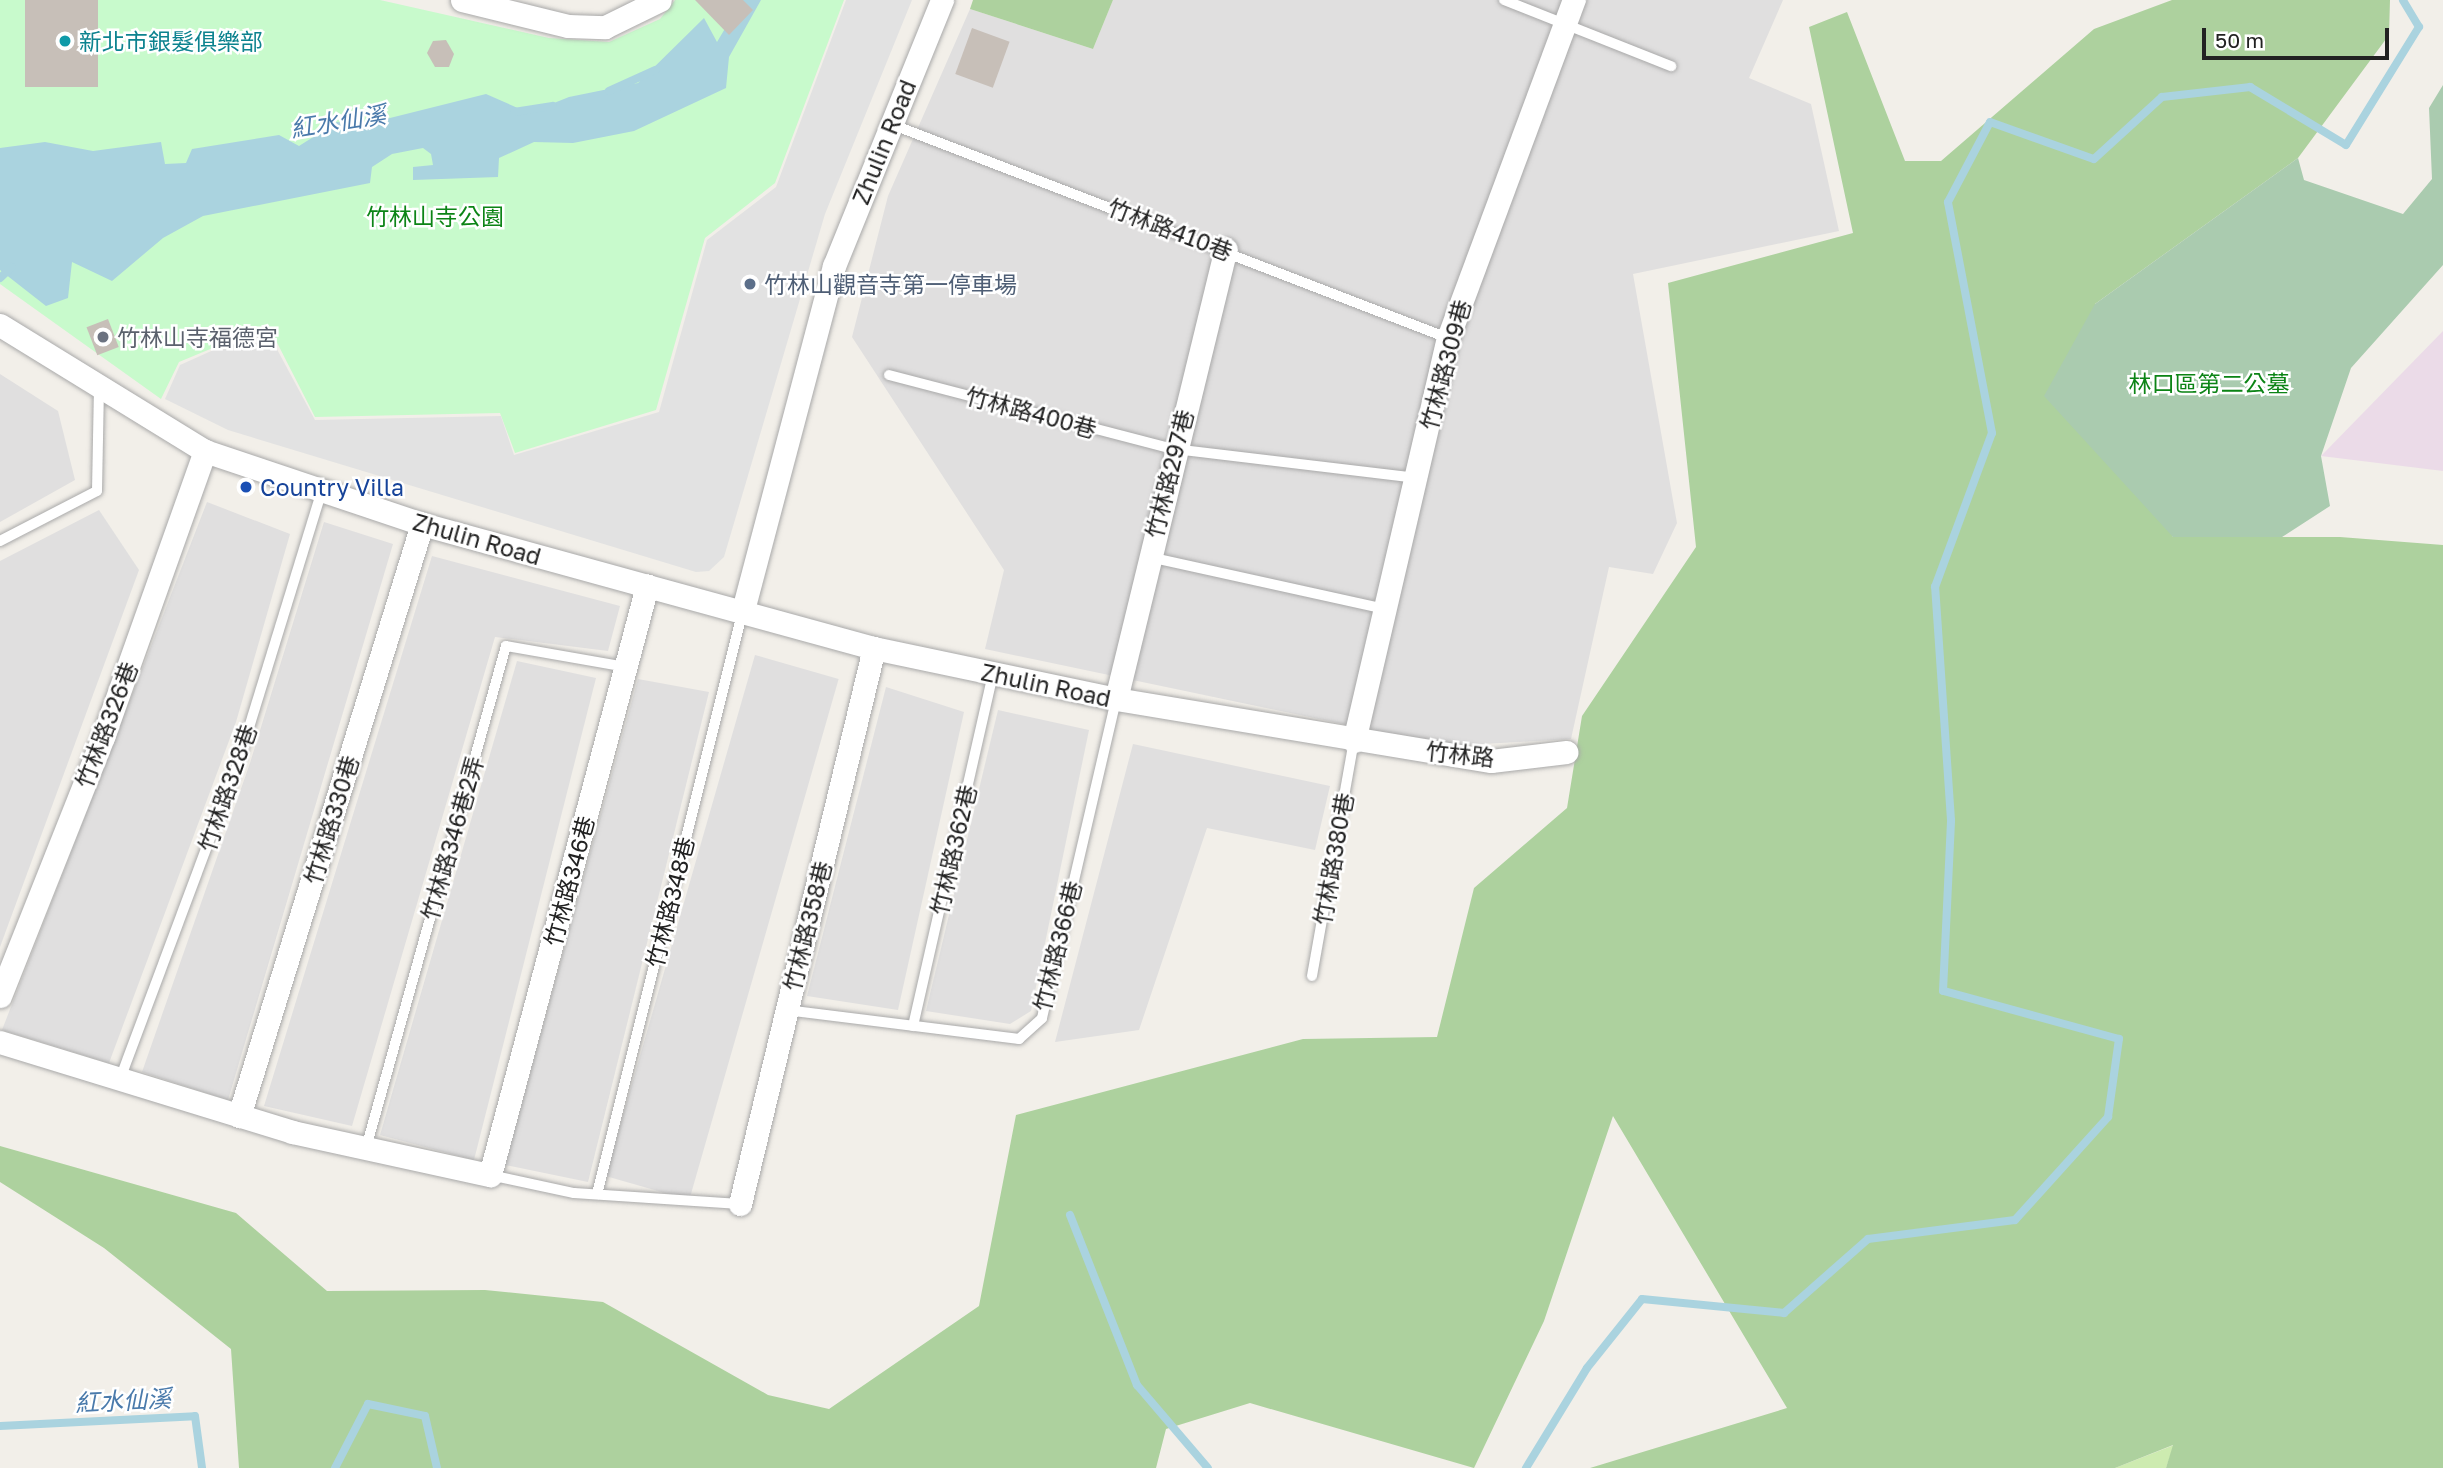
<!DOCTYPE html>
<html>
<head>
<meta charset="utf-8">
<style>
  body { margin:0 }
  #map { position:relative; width:2443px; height:1468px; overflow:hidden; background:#f2efe9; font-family:"Golos Text","Noto Sans TC",sans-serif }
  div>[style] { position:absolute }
  .residential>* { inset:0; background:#e0dfdf; transform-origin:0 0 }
  .industrial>* { inset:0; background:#ebdbe8 }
  .grass>* { inset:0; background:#cdebb0 }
  .forest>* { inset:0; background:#add19e }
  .cemetery>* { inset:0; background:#aacbaf }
  .park>* { inset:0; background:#c8facc }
  .parking>* { inset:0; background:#e2e2e2 }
  .water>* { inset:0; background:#aad3df }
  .stream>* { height:8px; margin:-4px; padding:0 4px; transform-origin:4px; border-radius:4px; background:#aad3df }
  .building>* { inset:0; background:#c7bfb8; transform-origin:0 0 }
  .roads { filter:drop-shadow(0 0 2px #a9a9a9) drop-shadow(0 0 2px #a9a9a9) }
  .service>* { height:10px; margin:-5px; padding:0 5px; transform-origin:5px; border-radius:5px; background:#fff }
  .minor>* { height:23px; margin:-11.5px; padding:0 11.5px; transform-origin:11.5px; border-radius:11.5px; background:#fff }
  .dots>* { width:19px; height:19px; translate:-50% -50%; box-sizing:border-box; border:4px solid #fff; border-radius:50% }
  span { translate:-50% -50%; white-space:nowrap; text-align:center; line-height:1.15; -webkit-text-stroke:5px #fff; paint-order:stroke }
  .culture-label { font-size:23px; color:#0d838f }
  .left { translate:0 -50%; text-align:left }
  .street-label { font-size:23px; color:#222 }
  .park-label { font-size:23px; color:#0c8416 }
  .service-label { font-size:23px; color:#4e5e75 }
  .worship-label { font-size:23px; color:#5b616d }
  .transit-label { font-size:23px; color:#164399 }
  .water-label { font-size:24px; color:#4a7aab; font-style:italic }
  .scale { position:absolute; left:2202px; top:28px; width:187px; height:32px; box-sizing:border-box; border:4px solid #222; border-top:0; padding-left:9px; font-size:21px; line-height:24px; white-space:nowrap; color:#222; -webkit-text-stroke:5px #fff; paint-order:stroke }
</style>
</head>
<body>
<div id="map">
  <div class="residential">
    <i style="clip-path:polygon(1113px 0,1783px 0,1749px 78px,1811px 104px,1839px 231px,1633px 274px,1677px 523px,1653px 574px,1609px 567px,1571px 739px,1448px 746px,985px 649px,1004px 570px,852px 337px,888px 196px,970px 9px,1093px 49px)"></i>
    <i style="clip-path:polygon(0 374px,58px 411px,75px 480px,0 522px)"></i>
    <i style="clip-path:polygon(207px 502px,290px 534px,236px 722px,109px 1063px,2px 1030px)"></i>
    <i style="clip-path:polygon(99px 510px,139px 570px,0 947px,0 561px)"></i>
    <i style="clip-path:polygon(324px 522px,393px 544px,228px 1100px,142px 1072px,250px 763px)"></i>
    <i style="clip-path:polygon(432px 556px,620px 606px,608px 651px,495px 637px,352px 1126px,264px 1106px)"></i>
    <i style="left:755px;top:655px;width:87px;height:542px;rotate:16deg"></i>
    <i style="clip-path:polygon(517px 661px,596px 678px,474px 1160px,380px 1135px)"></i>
    <i style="clip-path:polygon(638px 679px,709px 692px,588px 1182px,505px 1165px)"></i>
    <i style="clip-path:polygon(886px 687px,964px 712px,898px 1010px,807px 996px)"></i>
    <i style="clip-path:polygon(998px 710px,1089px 730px,1031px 1011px,1010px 1024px,926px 1011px)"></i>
    <i style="clip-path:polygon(1133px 744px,1330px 786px,1315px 850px,1207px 828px,1139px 1030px,1055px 1042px)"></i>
  </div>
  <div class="industrial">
    <i style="clip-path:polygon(2443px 331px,2443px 471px,2321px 456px)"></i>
  </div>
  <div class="grass">
    <i style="clip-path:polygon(2174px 1445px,2166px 1468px,2115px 1468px)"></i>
  </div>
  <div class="forest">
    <i style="clip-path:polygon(973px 0,1113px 0,1093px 49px,970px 9px)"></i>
    <i style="clip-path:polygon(2172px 0,2390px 0,2389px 35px,2298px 158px,2095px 304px,2173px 537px,2340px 537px,2443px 545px,2443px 1468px,2166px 1468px,2173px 1445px,2115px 1468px,1590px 1468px,1787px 1408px,1613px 1116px,1544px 1321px,1474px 1468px,1250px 1403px,1166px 1429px,1156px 1468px,239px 1468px,231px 1349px,104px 1248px,0 1182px,0 1146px,236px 1213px,327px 1291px,485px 1290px,603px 1302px,768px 1395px,829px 1409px,979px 1306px,1016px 1115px,1303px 1039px,1437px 1037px,1474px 888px,1567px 808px,1582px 716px,1696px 547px,1668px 283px,1853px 233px,1809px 27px,1847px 12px,1905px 161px,1941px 161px,2094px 29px)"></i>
  </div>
  <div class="cemetery">
    <i style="clip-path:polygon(2443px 85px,2443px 265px,2351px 368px,2321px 456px,2330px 506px,2282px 537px,2173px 537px,2044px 396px,2095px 304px,2298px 158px,2304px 180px,2403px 214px,2432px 179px,2429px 108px)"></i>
  </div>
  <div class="park">
    <i style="clip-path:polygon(0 0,380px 0,549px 38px,609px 42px,660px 19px,675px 0,844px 0,775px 183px,705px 238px,656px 410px,515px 453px,500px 413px,315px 417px,268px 325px,179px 362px,161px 399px,0 284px)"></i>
  </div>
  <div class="parking">
    <i style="clip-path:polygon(846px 0,912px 0,825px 214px,724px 557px,709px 571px,696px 572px,228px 430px,165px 399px,180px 365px,265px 327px,315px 420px,501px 416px,514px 455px,659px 412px,707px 240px,776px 187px)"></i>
  </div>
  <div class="water">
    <i style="clip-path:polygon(742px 0,761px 0,729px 57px,726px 88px,634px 131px,573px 143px,534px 142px,499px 158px,498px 177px,413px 180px,413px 167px,433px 165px,431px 154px,423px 148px,392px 154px,372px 167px,370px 183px,203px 216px,163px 238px,112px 281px,72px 262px,68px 298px,46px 306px,0 270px,0 148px,45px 142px,93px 151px,161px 142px,165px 164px,186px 163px,192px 149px,279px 135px,299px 146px,337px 122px,366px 124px,486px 94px,529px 113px,569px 97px,638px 83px,704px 18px,717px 42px)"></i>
  </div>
  <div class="stream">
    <i style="left:609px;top:91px;width:51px;rotate:-24.5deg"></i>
    <i style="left:514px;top:112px;width:39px;rotate:-9deg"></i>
    <i style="left:0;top:278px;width:16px;rotate:-43deg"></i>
    <i style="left:1070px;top:1215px;width:183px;rotate:68.5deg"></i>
    <i style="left:1137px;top:1385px;width:109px;rotate:49.5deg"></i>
    <i style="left:0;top:1426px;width:195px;rotate:-2.9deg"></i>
    <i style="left:195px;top:1416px;width:52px;rotate:82.3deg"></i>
    <i style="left:335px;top:1468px;width:72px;rotate:-62.7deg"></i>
    <i style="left:368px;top:1404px;width:58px;rotate:11.9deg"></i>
    <i style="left:425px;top:1416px;width:53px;rotate:77deg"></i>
    <i style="left:1526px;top:1468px;width:117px;rotate:-58.6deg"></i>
    <i style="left:1587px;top:1368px;width:88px;rotate:-51.4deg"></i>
    <i style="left:1642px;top:1299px;width:143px;rotate:5.6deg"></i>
    <i style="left:1784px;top:1313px;width:112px;rotate:-41.4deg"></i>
    <i style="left:1868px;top:1239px;width:148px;rotate:-7.4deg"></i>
    <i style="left:2015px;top:1220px;width:139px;rotate:-47.9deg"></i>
    <i style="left:2108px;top:1117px;width:79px;rotate:-82deg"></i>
    <i style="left:2119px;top:1039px;width:182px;rotate:-164.7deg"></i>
    <i style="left:1943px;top:991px;width:171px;rotate:-87.3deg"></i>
    <i style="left:1951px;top:820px;width:234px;rotate:-93.9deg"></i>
    <i style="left:1935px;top:587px;width:164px;rotate:-69.7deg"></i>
    <i style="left:1992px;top:433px;width:235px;rotate:-100.8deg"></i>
    <i style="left:1948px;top:202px;width:90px;rotate:-62.3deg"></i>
    <i style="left:1990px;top:122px;width:110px;rotate:19.6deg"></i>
    <i style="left:2094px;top:159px;width:92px;rotate:-42.4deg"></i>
    <i style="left:2162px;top:97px;width:89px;rotate:-6.5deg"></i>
    <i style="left:2250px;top:87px;width:112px;rotate:31.1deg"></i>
    <i style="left:2346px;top:145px;width:139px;rotate:-58.3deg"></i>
    <i style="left:2419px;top:27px;width:31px;rotate:-121deg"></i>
  </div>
  <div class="building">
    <i style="left:25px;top:0;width:73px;height:87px"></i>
    <i style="clip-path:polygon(695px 0,743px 0,753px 10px,729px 35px)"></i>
    <i style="left:972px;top:28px;width:40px;height:49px;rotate:20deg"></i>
    <i style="clip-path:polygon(446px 40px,454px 54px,449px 67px,435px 67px,427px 53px,433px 41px)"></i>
    <i style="left:108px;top:319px;width:30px;height:23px;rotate:69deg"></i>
  </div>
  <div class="roads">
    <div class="service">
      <i style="left:1504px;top:0;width:180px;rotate:21.6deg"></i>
      <i style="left:891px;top:124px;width:597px;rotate:21.02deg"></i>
      <i style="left:889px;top:375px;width:294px;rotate:14.6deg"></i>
      <i style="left:1174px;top:449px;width:244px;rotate:6.8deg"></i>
      <i style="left:0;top:541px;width:109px;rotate:-27.3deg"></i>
      <i style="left:97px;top:491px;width:102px;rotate:-88.9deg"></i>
      <i style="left:1149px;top:557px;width:242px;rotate:12.4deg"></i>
      <i style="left:1312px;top:976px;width:239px;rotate:-79.9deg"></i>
      <i style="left:786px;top:1010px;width:235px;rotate:7.1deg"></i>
      <i style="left:1019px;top:1039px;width:31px;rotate:-42deg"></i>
      <i style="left:1042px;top:1018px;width:327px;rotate:-76.9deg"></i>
      <i style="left:913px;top:1026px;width:360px;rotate:-77.2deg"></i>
      <i style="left:120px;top:1079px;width:340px;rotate:-69.5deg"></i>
      <i style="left:239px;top:760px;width:279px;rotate:-72.9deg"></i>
      <i style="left:366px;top:1148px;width:521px;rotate:-74.42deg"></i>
      <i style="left:506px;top:646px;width:122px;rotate:9.9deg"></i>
      <i style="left:490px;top:1175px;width:86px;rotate:12.1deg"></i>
      <i style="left:574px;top:1193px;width:166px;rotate:3.8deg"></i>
      <i style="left:597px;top:1194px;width:602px;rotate:-75.96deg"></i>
    </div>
    <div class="minor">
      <i style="left:462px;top:0;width:109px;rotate:13.8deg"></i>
      <i style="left:568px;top:26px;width:37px;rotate:2deg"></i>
      <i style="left:605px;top:27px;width:61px;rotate:-26.1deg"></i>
      <i style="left:0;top:325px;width:241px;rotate:31.6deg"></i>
      <i style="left:205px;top:451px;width:229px;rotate:18.6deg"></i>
      <i style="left:422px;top:524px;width:233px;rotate:15.4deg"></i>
      <i style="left:647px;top:586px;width:235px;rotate:15.3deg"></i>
      <i style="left:874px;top:648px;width:247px;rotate:11.9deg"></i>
      <i style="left:1116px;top:699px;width:380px;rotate:9.4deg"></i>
      <i style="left:1491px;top:761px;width:76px;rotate:-6.8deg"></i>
      <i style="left:743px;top:610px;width:356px;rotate:-75.2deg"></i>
      <i style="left:834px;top:266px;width:287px;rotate:-67.9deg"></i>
      <i style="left:1116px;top:699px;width:463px;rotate:-76.3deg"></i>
      <i style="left:1354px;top:741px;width:414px;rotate:-76.9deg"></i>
      <i style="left:1448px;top:338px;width:361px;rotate:-69.6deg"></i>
      <i style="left:0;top:996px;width:279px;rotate:-68.3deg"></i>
      <i style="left:103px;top:737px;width:304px;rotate:-70.4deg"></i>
      <i style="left:0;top:1042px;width:306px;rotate:17.1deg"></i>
      <i style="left:292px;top:1132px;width:203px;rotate:12.3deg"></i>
      <i style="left:490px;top:1175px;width:610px;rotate:-75.07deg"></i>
      <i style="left:239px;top:1116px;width:620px;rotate:-72.82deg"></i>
      <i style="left:740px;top:1204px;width:572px;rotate:-76.45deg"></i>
    </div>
  </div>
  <div class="dots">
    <i style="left:65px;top:41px;background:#0f9aa8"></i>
    <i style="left:750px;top:284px;background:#5c6f8a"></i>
    <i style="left:103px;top:337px;background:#6b7280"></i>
    <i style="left:246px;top:487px;background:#1a4fb4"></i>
  </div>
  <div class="culture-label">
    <span class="left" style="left:79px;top:41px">新北市銀髮俱樂部</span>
  </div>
  <div class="street-label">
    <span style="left:884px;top:142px;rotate:-68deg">Zhulin Road</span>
    <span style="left:1170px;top:229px;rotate:21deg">竹林路410巷</span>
    <span style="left:1445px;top:365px;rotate:-75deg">竹林路309巷</span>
    <span style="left:1031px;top:412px;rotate:15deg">竹林路400巷</span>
    <span style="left:1169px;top:474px;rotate:-76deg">竹林路297巷</span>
    <span style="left:477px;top:539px;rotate:16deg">Zhulin Road</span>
    <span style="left:1046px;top:685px;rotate:12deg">Zhulin Road</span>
    <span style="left:106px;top:725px;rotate:-69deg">竹林路326巷</span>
    <span style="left:1460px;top:754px;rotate:6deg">竹林路</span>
    <span style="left:227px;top:788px;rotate:-71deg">竹林路328巷</span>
    <span style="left:331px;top:820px;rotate:-73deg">竹林路330巷</span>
    <span style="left:452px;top:838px;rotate:-74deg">竹林路346巷2弄</span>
    <span style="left:953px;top:850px;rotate:-77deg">竹林路362巷</span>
    <span style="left:1333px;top:859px;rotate:-80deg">竹林路380巷</span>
    <span style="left:569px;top:881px;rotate:-75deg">竹林路346巷</span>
    <span style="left:670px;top:902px;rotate:-76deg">竹林路348巷</span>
    <span style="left:807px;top:926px;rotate:-76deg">竹林路358巷</span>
    <span style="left:1057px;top:946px;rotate:-76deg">竹林路366巷</span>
  </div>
  <div class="park-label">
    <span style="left:435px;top:216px">竹林山寺公園</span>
    <span style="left:2209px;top:383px">林口區第二公墓</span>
  </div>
  <div class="service-label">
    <span class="left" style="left:764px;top:284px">竹林山觀音寺第一停車場</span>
  </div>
  <div class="worship-label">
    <span class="left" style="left:117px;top:337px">竹林山寺福德宮</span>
  </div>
  <div class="transit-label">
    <span class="left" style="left:260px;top:487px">Country Villa</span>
  </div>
  <div class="water-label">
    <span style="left:338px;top:121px;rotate:-9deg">紅水仙溪</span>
    <span style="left:123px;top:1400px;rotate:-3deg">紅水仙溪</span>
  </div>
  <div class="scale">50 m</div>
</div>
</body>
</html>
